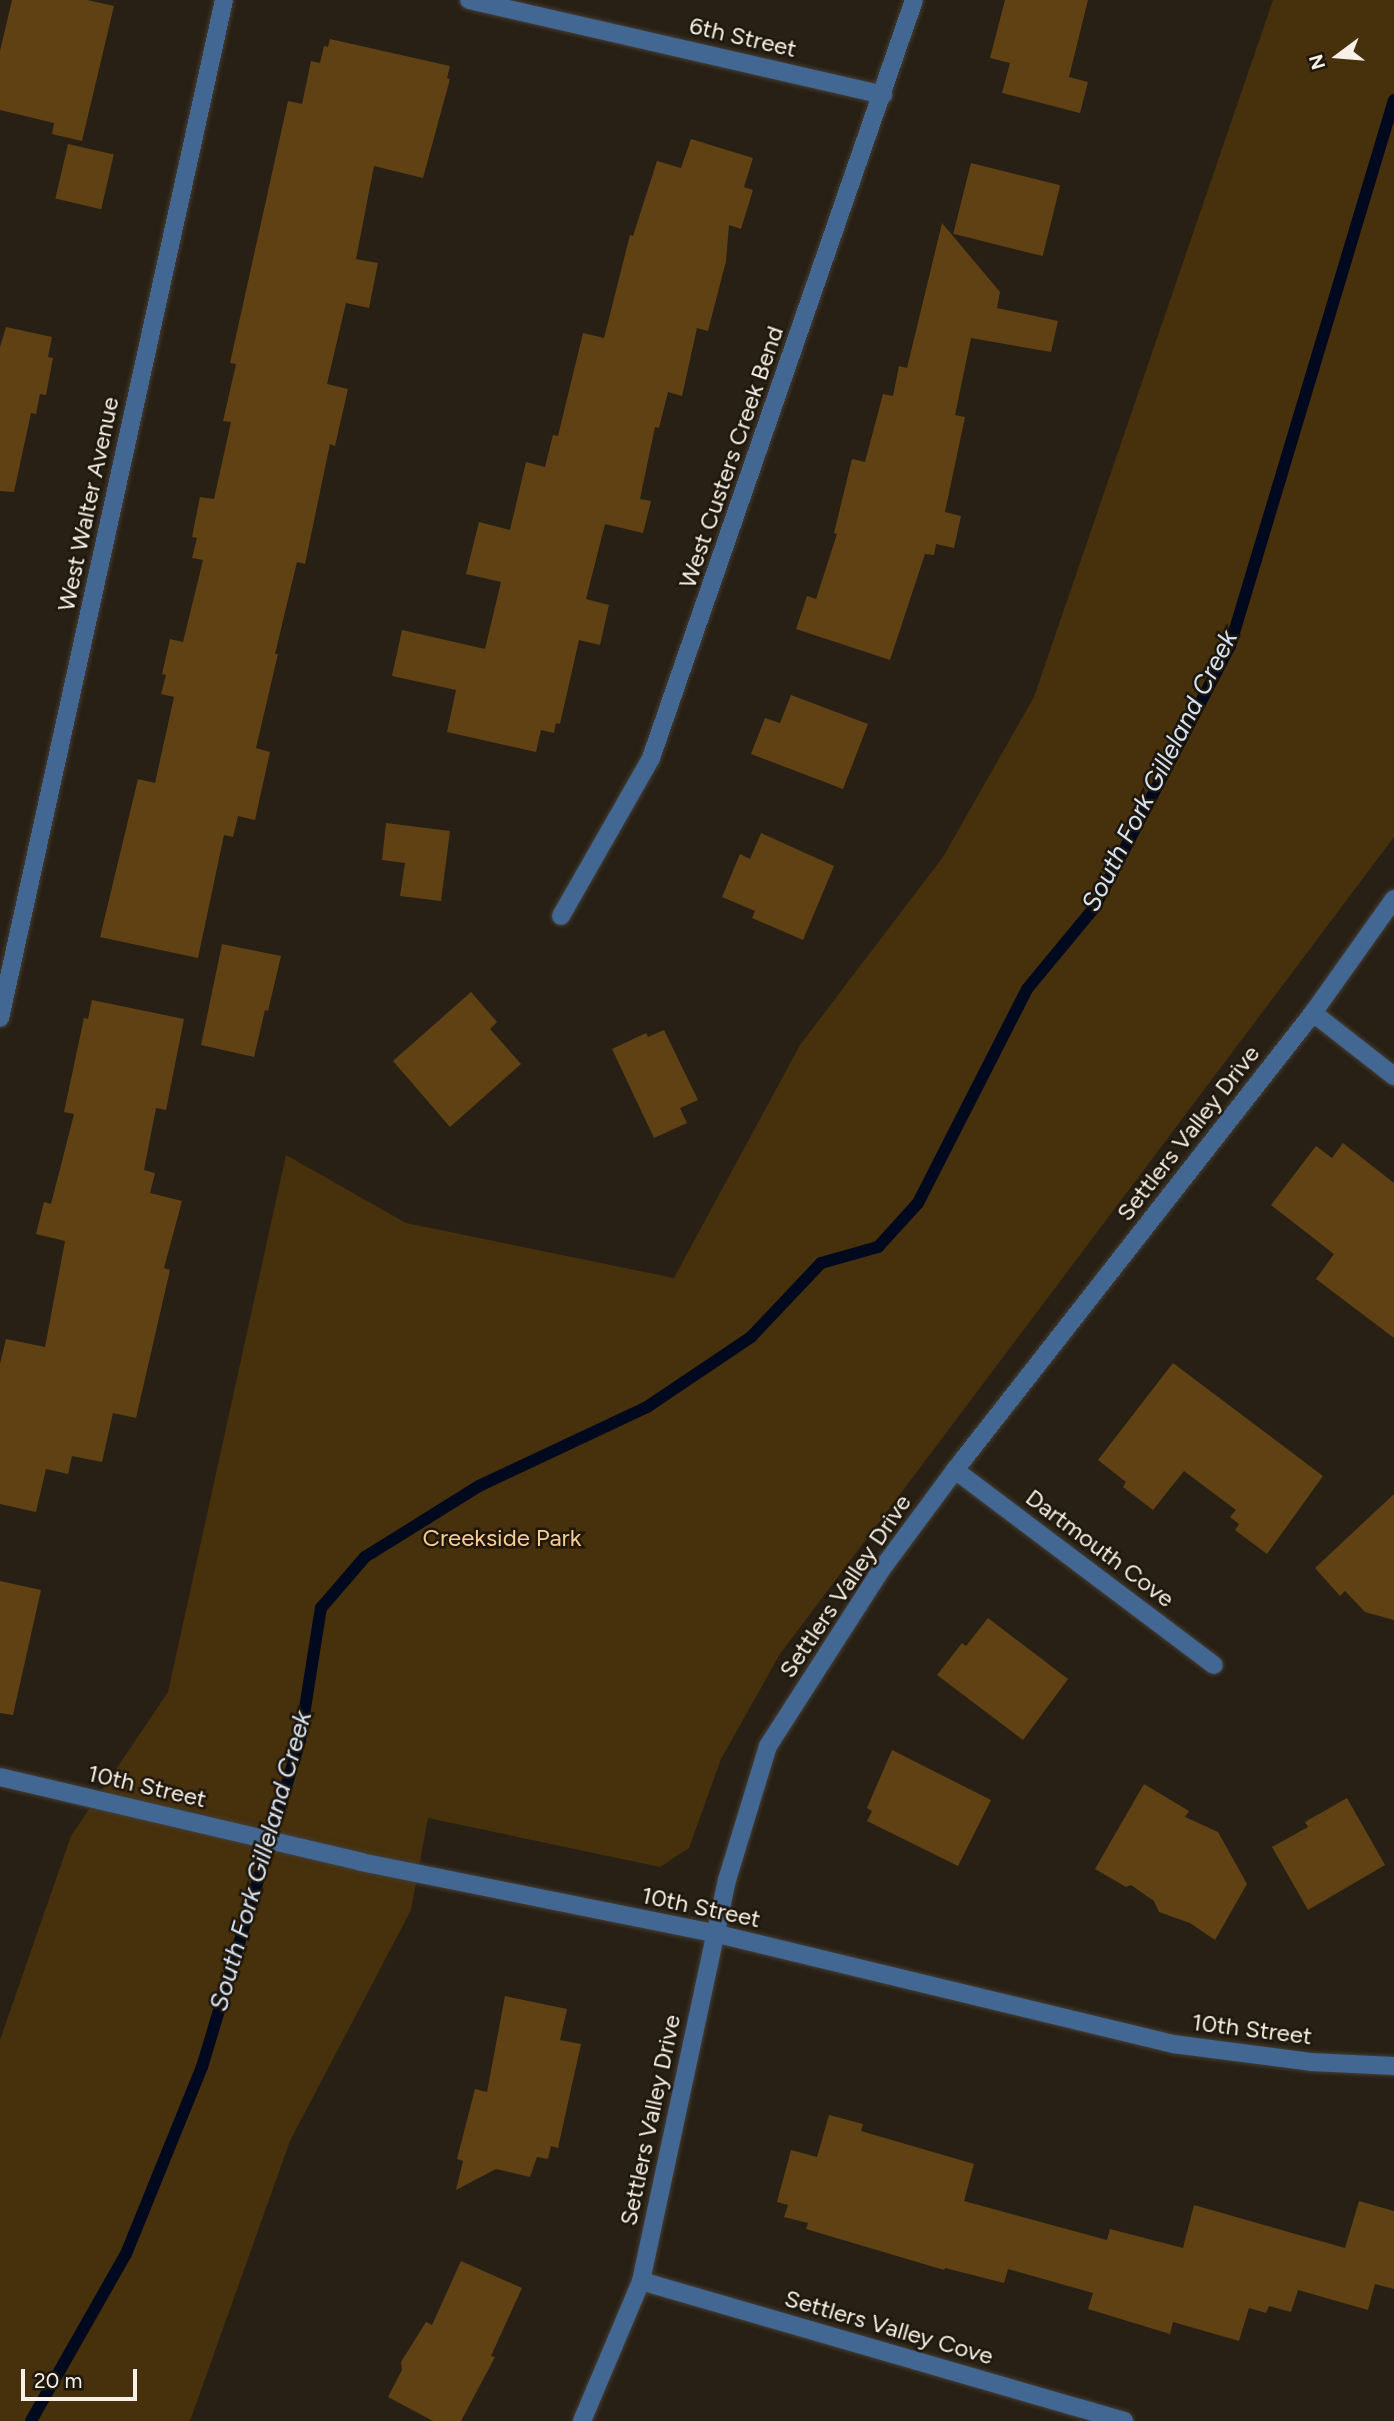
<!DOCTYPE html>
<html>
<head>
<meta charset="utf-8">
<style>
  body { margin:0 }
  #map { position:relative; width:1394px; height:2421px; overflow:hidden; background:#282015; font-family:Figtree,sans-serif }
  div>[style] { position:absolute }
  .green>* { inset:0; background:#47300c }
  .stream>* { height:12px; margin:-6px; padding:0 6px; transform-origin:6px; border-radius:6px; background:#00091d }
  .building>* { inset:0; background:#5f4114; transform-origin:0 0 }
  .roads { filter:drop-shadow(0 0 2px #453d33) drop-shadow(0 0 2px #453d33) }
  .minor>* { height:18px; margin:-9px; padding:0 9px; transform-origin:9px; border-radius:9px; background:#416792 }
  span { translate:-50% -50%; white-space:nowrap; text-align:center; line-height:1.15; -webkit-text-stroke:5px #1f170b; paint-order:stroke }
  .street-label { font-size:24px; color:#f6f0e8 }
  .park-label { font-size:24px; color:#f9cc91 }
  .water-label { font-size:26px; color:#d4e3f6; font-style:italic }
  .north { position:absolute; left:1303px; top:21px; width:70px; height:70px; -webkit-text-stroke:5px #1f170b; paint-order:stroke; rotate:254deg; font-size:19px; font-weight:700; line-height:28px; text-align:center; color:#f6f0e8 }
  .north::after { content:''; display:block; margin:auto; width:24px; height:32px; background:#f6f0e8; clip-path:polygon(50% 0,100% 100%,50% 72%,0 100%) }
  .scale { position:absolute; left:21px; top:2369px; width:116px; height:32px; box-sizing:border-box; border:4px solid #f6f0e8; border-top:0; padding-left:9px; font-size:21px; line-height:24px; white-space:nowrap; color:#f6f0e8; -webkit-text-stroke:5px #1f170b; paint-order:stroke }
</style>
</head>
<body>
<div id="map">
  <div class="green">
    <i style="clip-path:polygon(1273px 0,1394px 0,1394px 837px,780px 1654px,721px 1759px,689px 1848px,660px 1867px,428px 1818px,411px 1910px,290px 2141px,190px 2421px,0 2421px,0 2040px,71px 1836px,168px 1692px,286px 1155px,406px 1223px,674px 1278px,800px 1045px,943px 857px,1034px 697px)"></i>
  </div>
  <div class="stream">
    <i style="left:31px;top:2421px;width:192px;rotate:-60.4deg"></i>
    <i style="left:126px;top:2254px;width:202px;rotate:-67.9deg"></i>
    <i style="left:202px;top:2067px;width:341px;rotate:-73.3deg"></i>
    <i style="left:300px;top:1740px;width:134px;rotate:-81deg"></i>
    <i style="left:321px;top:1608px;width:67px;rotate:-49.2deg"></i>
    <i style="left:365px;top:1557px;width:134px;rotate:-31.9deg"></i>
    <i style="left:479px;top:1486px;width:186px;rotate:-25.2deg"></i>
    <i style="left:647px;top:1407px;width:125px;rotate:-33.9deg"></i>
    <i style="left:751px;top:1337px;width:102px;rotate:-46.6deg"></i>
    <i style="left:821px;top:1263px;width:59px;rotate:-15.7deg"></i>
    <i style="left:878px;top:1247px;width:59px;rotate:-47.7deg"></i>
    <i style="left:918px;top:1203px;width:240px;rotate:-63deg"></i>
    <i style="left:1027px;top:989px;width:105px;rotate:-50.4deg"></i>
    <i style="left:1094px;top:908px;width:295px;rotate:-62.6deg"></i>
    <i style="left:1230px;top:646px;width:570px;rotate:-73.28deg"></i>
  </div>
  <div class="building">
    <i style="clip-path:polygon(12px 0,87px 0,114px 6px,82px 141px,52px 134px,54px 123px,0 110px,0 51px)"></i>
    <i style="clip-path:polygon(1005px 0,1088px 0,1069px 77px,1088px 82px,1080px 113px,1002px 93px,1010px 63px,990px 58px)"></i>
    <i style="clip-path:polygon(330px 39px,450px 66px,447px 78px,450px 79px,423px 178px,374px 166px,356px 259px,378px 263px,369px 308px,346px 303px,327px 384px,348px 389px,335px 446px,330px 444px,305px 564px,297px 562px,275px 654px,278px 654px,256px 748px,270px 752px,255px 820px,238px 816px,233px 837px,224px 835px,198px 958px,100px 937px,138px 779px,155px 783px,174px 697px,161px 694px,166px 675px,162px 674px,170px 639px,183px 642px,203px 560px,192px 558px,197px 538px,192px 537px,200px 497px,214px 499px,231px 422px,223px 421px,236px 364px,230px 363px,288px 101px,302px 104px,311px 61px,320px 63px,324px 46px,328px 47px)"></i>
    <i style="clip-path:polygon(691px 139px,753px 158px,744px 187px,753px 190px,741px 229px,729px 225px,726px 261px,708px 331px,697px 328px,682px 396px,668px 392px,659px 428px,655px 427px,640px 499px,651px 501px,643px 533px,605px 524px,586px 599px,609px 605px,600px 645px,579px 640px,560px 724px,556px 723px,554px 733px,541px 730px,536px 752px,447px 732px,456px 690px,392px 676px,402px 630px,485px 649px,501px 582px,466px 574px,479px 522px,510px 530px,526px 462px,545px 467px,553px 435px,558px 436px,583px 333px,604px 338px,630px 235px,633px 236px,657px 161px,681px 168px)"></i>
    <i style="left:68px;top:144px;width:47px;height:56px;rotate:13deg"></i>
    <i style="left:971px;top:163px;width:92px;height:73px;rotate:14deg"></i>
    <i style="clip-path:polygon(942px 223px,1000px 292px,997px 308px,1058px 321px,1051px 352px,971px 338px,955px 415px,965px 417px,945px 512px,961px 516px,954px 548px,936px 544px,934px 555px,925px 554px,890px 660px,796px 629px,807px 596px,816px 599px,837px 534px,834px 533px,852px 459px,865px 462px,883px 394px,893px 396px,899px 366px,907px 368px)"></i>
    <i style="clip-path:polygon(6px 327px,52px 337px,48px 357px,53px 358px,46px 395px,40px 394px,36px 414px,31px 413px,14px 492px,0 491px,0 347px)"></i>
    <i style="clip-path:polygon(791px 695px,868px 724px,843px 789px,751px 754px,765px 718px,780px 723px)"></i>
    <i style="clip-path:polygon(386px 823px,450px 831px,441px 901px,400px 896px,405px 863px,382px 860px)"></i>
    <i style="clip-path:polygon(761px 833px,834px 866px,803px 940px,752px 918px,755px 911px,722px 897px,740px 854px,750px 859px)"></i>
    <i style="clip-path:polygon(222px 944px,281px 956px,268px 1011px,265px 1010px,254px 1057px,201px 1045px)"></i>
    <i style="clip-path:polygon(471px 992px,497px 1022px,490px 1029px,521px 1064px,450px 1127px,393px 1061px)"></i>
    <i style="clip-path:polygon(92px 1000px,184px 1019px,166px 1110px,156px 1108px,144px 1170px,155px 1173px,150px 1193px,182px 1201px,164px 1268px,170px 1270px,136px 1418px,113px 1413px,102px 1462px,72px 1456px,68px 1474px,46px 1469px,36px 1512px,0 1504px,0 1364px,6px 1339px,45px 1347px,65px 1241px,36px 1234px,44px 1202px,51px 1204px,74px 1114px,64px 1112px,84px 1018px,88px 1019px)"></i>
    <i style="clip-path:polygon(664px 1030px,698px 1100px,680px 1108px,687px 1123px,654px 1138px,612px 1049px,646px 1033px,648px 1037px)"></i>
    <i style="clip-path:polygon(1343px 1143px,1394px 1183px,1394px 1338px,1316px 1279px,1334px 1254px,1271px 1205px,1316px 1146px,1332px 1158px)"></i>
    <i style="clip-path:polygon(1173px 1363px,1323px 1476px,1267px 1554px,1235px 1530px,1239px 1524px,1230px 1517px,1236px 1510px,1184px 1471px,1153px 1510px,1123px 1487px,1126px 1482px,1098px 1460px)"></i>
    <i style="clip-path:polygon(1394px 1494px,1394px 1620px,1365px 1612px,1345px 1591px,1340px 1596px,1315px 1568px)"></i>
    <i style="clip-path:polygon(0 1581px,41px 1590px,13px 1715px,0 1713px)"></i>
    <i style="clip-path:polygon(988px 1618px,1068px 1679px,1023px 1740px,937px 1675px,962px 1643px,966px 1646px)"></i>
    <i style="clip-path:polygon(892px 1750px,991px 1800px,958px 1866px,867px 1821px,872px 1811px,867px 1808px)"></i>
    <i style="clip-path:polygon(1144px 1784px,1189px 1811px,1185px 1817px,1218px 1832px,1247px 1884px,1215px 1940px,1190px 1923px,1159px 1912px,1154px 1901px,1131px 1885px,1126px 1887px,1095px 1869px)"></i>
    <i style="clip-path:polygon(1347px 1798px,1385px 1865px,1308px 1910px,1272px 1847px,1308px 1827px,1305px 1822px)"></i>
    <i style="clip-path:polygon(505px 1996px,567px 2009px,560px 2040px,581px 2044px,558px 2148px,551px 2146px,548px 2159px,537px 2157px,530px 2177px,496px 2169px,456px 2190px,463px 2161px,457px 2159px,475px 2089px,487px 2092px)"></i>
    <i style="clip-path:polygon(829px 2115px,863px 2124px,861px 2131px,974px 2164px,964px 2201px,1107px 2240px,1110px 2229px,1183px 2248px,1194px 2205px,1345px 2248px,1359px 2201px,1394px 2211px,1394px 2289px,1375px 2284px,1368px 2310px,1298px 2290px,1291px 2312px,1269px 2306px,1266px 2313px,1249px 2308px,1239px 2341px,1173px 2322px,1170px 2334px,1088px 2309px,1093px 2293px,1008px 2269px,1004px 2283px,945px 2268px,944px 2270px,806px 2229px,808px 2223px,784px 2217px,788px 2205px,777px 2202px,791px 2150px,817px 2157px)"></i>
    <i style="clip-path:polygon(461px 2261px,522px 2288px,491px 2356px,495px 2357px,461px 2421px,433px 2421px,388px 2397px,402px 2370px,401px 2362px,426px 2322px,432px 2325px)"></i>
  </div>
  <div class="roads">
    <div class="minor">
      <i style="left:469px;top:0;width:425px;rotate:12.9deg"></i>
      <i style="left:561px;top:916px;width:182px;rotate:-60.3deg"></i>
      <i style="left:651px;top:758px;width:802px;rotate:-70.86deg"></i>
      <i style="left:1313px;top:1013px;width:103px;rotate:37.9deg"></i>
      <i style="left:0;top:1018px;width:1042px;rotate:-77.59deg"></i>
      <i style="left:955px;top:1470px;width:324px;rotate:37deg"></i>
      <i style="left:0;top:1777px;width:371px;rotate:13.2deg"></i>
      <i style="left:361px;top:1862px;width:360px;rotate:11.4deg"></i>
      <i style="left:714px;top:1933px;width:472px;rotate:13.6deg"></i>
      <i style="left:1173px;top:2044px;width:139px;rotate:7.4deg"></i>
      <i style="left:1311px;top:2062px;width:83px;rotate:2.8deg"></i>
      <i style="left:641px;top:2281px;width:503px;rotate:16.16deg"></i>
      <i style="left:582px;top:2421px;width:152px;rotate:-67.1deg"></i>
      <i style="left:641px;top:2281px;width:410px;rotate:-77.9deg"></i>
      <i style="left:727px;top:1880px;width:140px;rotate:-73deg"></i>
      <i style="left:768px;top:1746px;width:209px;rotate:-57.3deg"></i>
      <i style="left:881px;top:1570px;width:124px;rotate:-53.5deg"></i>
      <i style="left:955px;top:1470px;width:581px;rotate:-51.93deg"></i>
      <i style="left:1313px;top:1013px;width:140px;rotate:-54.6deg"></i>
    </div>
  </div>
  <div class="street-label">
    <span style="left:743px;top:37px;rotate:13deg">6th Street</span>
    <span style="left:731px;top:457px;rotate:-71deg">West Custers Creek Bend</span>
    <span style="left:88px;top:504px;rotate:-78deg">West Walter Avenue</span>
    <span style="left:1188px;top:1133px;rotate:-52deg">Settlers Valley Drive</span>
    <span style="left:1100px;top:1548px;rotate:37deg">Dartmouth Cove</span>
    <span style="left:845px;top:1586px;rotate:-56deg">Settlers Valley Drive</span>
    <span style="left:147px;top:1786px;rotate:13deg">10th Street</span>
    <span style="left:701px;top:1907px;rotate:12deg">10th Street</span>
    <span style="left:1252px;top:2029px;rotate:7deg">10th Street</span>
    <span style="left:650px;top:2120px;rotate:-78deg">Settlers Valley Drive</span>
    <span style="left:889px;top:2327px;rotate:16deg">Settlers Valley Cove</span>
  </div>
  <div class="park-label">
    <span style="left:502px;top:1538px">Creekside Park</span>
  </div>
  <div class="water-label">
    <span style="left:1160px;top:771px;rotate:-63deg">South Fork Gilleland Creek</span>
    <span style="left:261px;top:1861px;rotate:-74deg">South Fork Gilleland Creek</span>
  </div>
  <div class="north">N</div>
  <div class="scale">20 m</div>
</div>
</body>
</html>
